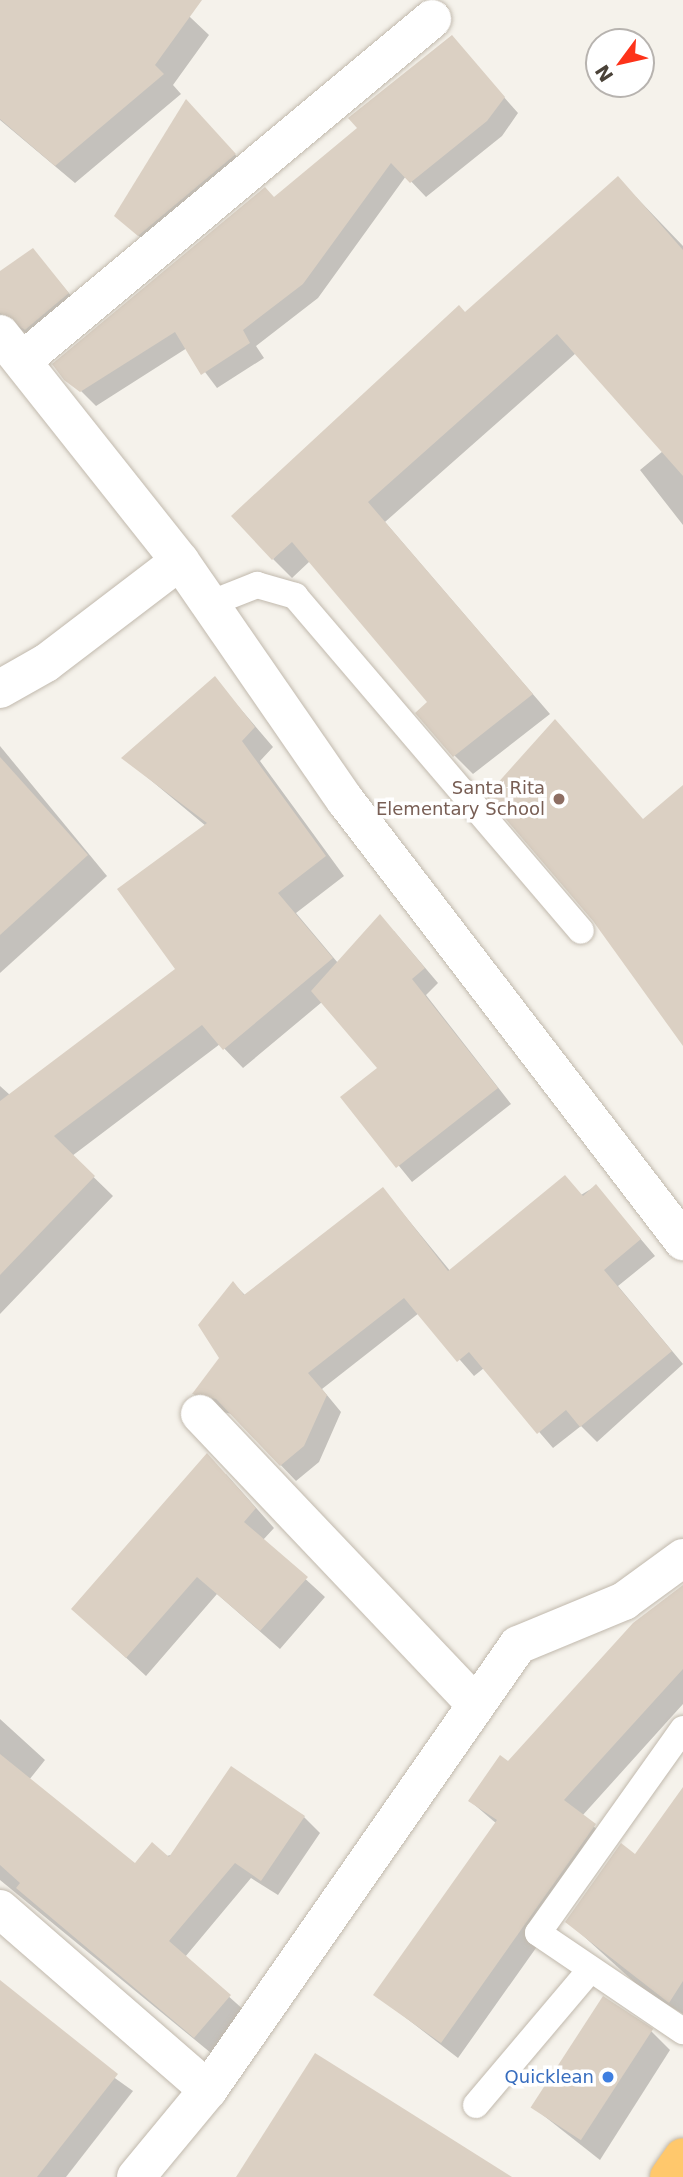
<!DOCTYPE html>
<html>
<head>
<meta charset="utf-8">
<style>
  body { margin:0 }
  #map { position:relative; width:683px; height:2177px; overflow:hidden; background:#f5f2eb; font-family:"DejaVu Sans",sans-serif }
  div>[style] { position:absolute }
  .shadow>* { inset:0; background:#0003 }
  .building>* { inset:0; background:#dbd0c3; transform-origin:0 0 }
  .roads { filter:drop-shadow(0 0 2px #c1b9ad) drop-shadow(0 0 2px #c1b9ad) }
  .lane>* { height:26px; margin:-13px; padding:0 13px; transform-origin:13px; border-radius:13px; background:#fff }
  .street>* { height:38px; margin:-19px; padding:0 19px; transform-origin:19px; border-radius:19px; background:#fff }
  .highway>* { height:38px; margin:-19px; padding:0 19px; transform-origin:19px; border-radius:19px; background:#ffc86c }
  .dots>* { width:19px; height:19px; translate:-50% -50%; box-sizing:border-box; border:4px solid #fff; border-radius:50% }
  span { translate:-50% -50%; white-space:nowrap; text-align:center; line-height:1.15; -webkit-text-stroke:7px #fff; paint-order:stroke }
  .education-label { font-size:18px; color:#785e54 }
  .right { translate:-100% -50%; text-align:right }
  .shop-label { font-size:18px; color:#366cbe }
  .north { position:absolute; left:585px; top:28px; width:70px; height:70px; box-sizing:border-box; background:#fff; border:2px solid #b7b3af; border-radius:50%; rotate:237deg; font-size:19px; font-weight:700; line-height:28px; text-align:center; color:#4a4238 }
  .north::after { content:''; display:block; margin:auto; width:24px; height:32px; background:#fd331a; clip-path:polygon(50% 0,100% 100%,50% 72%,0 100%) }
</style>
</head>
<body>
<div id="map">
  <div class="shadow">
    <i style="clip-path:polygon(0 0,172px 0,209px 35px,173px 85px,181px 94px,75px 183px,0 120px)"></i>
    <i style="clip-path:polygon(451px 37px,518px 113px,502px 136px,426px 197px,406px 176px,318px 298px,256px 346px,264px 358px,217px 388px,187px 348px,96px 406px,55px 365px,275px 199px,359px 128px,350px 118px)"></i>
    <i style="clip-path:polygon(200px 116px,249px 170px,153px 249px,116px 215px)"></i>
    <i style="clip-path:polygon(636px 197px,683px 246px,683px 525px,640px 470px,663px 451px,576px 353px,385px 522px,550px 714px,473px 774px,454px 755px,429px 702px,310px 561px,292px 578px,273px 559px,465px 314px)"></i>
    <i style="clip-path:polygon(33px 250px,82px 309px,41px 343px,0 316px,0 274px)"></i>
    <i style="clip-path:polygon(215px 679px,273px 747px,260px 761px,344px 876px,296px 913px,338px 963px,394px 931px,438px 983px,426px 995px,511px 1104px,412px 1182px,343px 1097px,379px 1069px,322px 1002px,243px 1068px,220px 1044px,72px 1156px,113px 1196px,0 1314px,0 1086px,10px 1095px,178px 969px,206px 826px,124px 758px)"></i>
    <i style="clip-path:polygon(0 746px,107px 876px,0 973px)"></i>
    <i style="clip-path:polygon(596px 1186px,655px 1256px,618px 1286px,683px 1364px,597px 1442px,581px 1426px,553px 1448px,484px 1368px,474px 1376px,419px 1313px,322px 1389px,341px 1412px,319px 1462px,296px 1481px,232px 1414px,209px 1409px,194px 1394px,221px 1358px,234px 1284px,245px 1295px,383px 1189px,451px 1272px)"></i>
    <i style="clip-path:polygon(226px 1474px,274px 1528px,263px 1540px,325px 1597px,280px 1649px,217px 1594px,146px 1676px,73px 1609px)"></i>
    <i style="clip-path:polygon(683px 1588px,683px 1704px,582px 1816px,611px 1842px,458px 2058px,375px 1994px,497px 1824px,470px 1801px)"></i>
    <i style="clip-path:polygon(0 1719px,45px 1760px,29px 1780px,135px 1865px,304px 1817px,320px 1833px,278px 1895px,251px 1878px,185px 1957px,246px 2012px,211px 2053px,0 1880px)"></i>
    <i style="clip-path:polygon(683px 1790px,683px 2014px,643px 1990px,568px 1922px,636px 1857px)"></i>
    <i style="clip-path:polygon(0 1996px,133px 2091px,66px 2177px,0 2177px)"></i>
    <i style="clip-path:polygon(651px 2031px,670px 2050px,600px 2160px,534px 2108px)"></i>
  </div>
  <div class="building">
    <i style="clip-path:polygon(0 0,202px 0,155px 65px,164px 74px,55px 166px,0 119px)"></i>
    <i style="clip-path:polygon(452px 35px,505px 97px,487px 121px,410px 183px,391px 163px,303px 284px,243px 330px,250px 343px,201px 375px,175px 332px,80px 392px,64px 380px,52px 364px,265px 187px,274px 197px,357px 128px,348px 118px)"></i>
    <i style="clip-path:polygon(186px 99px,236px 154px,138px 236px,114px 216px)"></i>
    <i style="clip-path:polygon(618px 176px,683px 250px,683px 476px,557px 334px,368px 502px,533px 694px,453px 757px,415px 713px,427px 702px,292px 542px,272px 560px,231px 516px,459px 305px,465px 312px)"></i>
    <i style="clip-path:polygon(33px 248px,69px 293px,25px 330px,0 313px,0 271px)"></i>
    <i style="clip-path:polygon(215px 676px,255px 727px,242px 741px,326px 856px,278px 893px,333px 958px,223px 1050px,202px 1025px,54px 1136px,95px 1176px,0 1275px,0 1101px,175px 969px,117px 889px,207px 823px,121px 758px)"></i>
    <i style="clip-path:polygon(555px 719px,643px 819px,683px 785px,683px 1046px,593px 921px,486px 796px)"></i>
    <i style="clip-path:polygon(0 757px,88px 855px,0 935px)"></i>
    <i style="clip-path:polygon(380px 914px,425px 968px,412px 979px,498px 1088px,396px 1168px,340px 1097px,377px 1068px,311px 991px)"></i>
    <i style="clip-path:polygon(565px 1175px,583px 1196px,596px 1184px,641px 1239px,604px 1270px,672px 1351px,580px 1427px,566px 1410px,537px 1434px,469px 1352px,457px 1362px,404px 1298px,308px 1373px,327px 1395px,304px 1446px,280px 1466px,216px 1399px,192px 1394px,219px 1358px,198px 1325px,233px 1281px,244px 1295px,383px 1187px,448px 1271px)"></i>
    <i style="clip-path:polygon(207px 1453px,256px 1508px,244px 1522px,308px 1577px,260px 1631px,197px 1577px,126px 1658px,71px 1609px)"></i>
    <i style="clip-path:polygon(683px 1585px,683px 1669px,564px 1800px,596px 1824px,441px 2043px,373px 1995px,497px 1820px,468px 1801px,500px 1755px,508px 1761px,633px 1623px)"></i>
    <i style="clip-path:polygon(0 1754px,135px 1863px,152px 1842px,169px 1857px,231px 1766px,305px 1816px,261px 1881px,235px 1863px,169px 1941px,231px 1995px,194px 2038px,16px 1888px,20px 1883px,0 1865px)"></i>
    <i style="clip-path:polygon(683px 1787px,683px 1981px,669px 2003px,565px 1922px,621px 1843px,635px 1854px)"></i>
    <i style="clip-path:polygon(0 1980px,118px 2074px,37px 2177px,0 2177px)"></i>
    <i style="left:603px;top:1996px;width:60px;height:133px;rotate:33deg"></i>
    <i style="clip-path:polygon(315px 2053px,401px 2107px,512px 2177px,236px 2177px)"></i>
  </div>
  <div class="roads">
    <div class="lane">
      <i style="left:209px;top:604px;width:52px;rotate:-21.6deg"></i>
      <i style="left:257px;top:585px;width:40px;rotate:16deg"></i>
      <i style="left:295px;top:596px;width:440px;rotate:49.5deg"></i>
      <i style="left:683px;top:1729px;width:250px;rotate:125.4deg"></i>
      <i style="left:538px;top:1933px;width:175px;rotate:34.1deg"></i>
      <i style="left:476px;top:2105px;width:177px;rotate:-49.8deg"></i>
    </div>
    <div class="street">
      <i style="left:0;top:334px;width:290px;rotate:51.6deg"></i>
      <i style="left:180px;top:561px;width:290px;rotate:55.4deg"></i>
      <i style="left:345px;top:800px;width:556px;rotate:52.53deg"></i>
      <i style="left:22px;top:361px;width:534px;rotate:-39.83deg"></i>
      <i style="left:0;top:689px;width:53px;rotate:-29.5deg"></i>
      <i style="left:46px;top:663px;width:168px;rotate:-37.3deg"></i>
      <i style="left:200px;top:1414px;width:400px;rotate:46.5deg"></i>
      <i style="left:0;top:1909px;width:276px;rotate:41deg"></i>
      <i style="left:136px;top:2177px;width:113px;rotate:-50.4deg"></i>
      <i style="left:208px;top:2090px;width:542px;rotate:-55.14deg"></i>
      <i style="left:518px;top:1645px;width:115px;rotate:-22.5deg"></i>
      <i style="left:624px;top:1601px;width:73px;rotate:-36.1deg"></i>
    </div>
    <div class="highway">
      <i style="left:669px;top:2177px;width:24px;rotate:-55deg"></i>
    </div>
  </div>
  <div class="dots">
    <i style="left:559px;top:799px;background:#8d6e63"></i>
    <i style="left:608px;top:2077px;background:#3f7fe0"></i>
  </div>
  <div class="education-label">
    <span class="right" style="left:545px;top:799px">Santa Rita<br>Elementary School</span>
  </div>
  <div class="shop-label">
    <span class="right" style="left:594px;top:2077px">Quicklean</span>
  </div>
  <div class="north">N</div>
</div>
</body>
</html>
